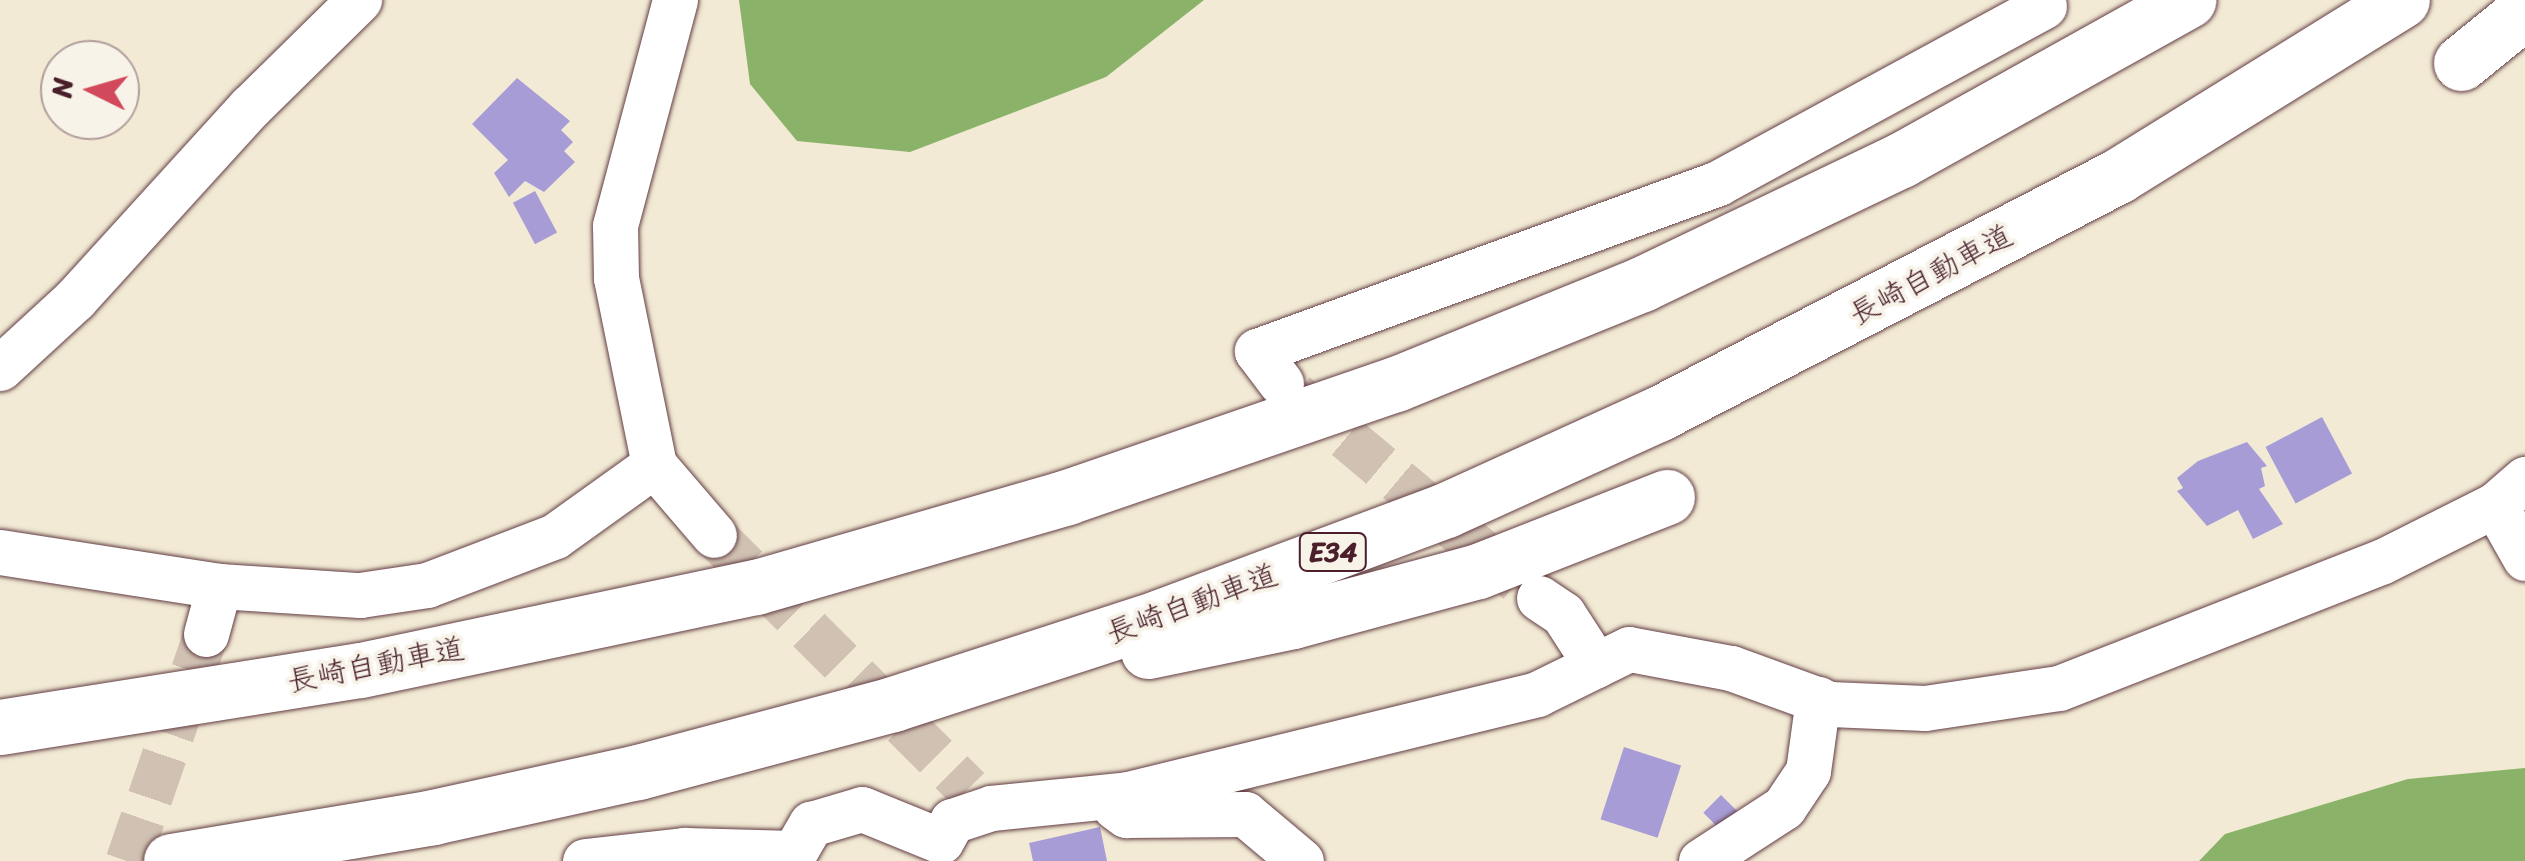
<!DOCTYPE html>
<html>
<head>
<meta charset="utf-8">
<style>
  body { margin:0 }
  #map { position:relative; width:2525px; height:861px; overflow:hidden; background:#f2ead4; font-family:Sriracha,"Klee One",sans-serif }
  div>[style] { position:absolute }
  .forest>* { inset:0; background:#8ab268 }
  .building>* { inset:0; background:#a89cd6; transform-origin:0 0 }
  .minor-tunnel>* { height:45px; margin-top:-22.5px; transform-origin:0; background:repeating-linear-gradient(90deg,#d0c1b2 0 45px,transparent 0 67px) }
  .roads { filter:drop-shadow(0 0 2px #633d44) drop-shadow(0 0 2px #633d44) }
  .minor>* { height:45px; margin:-22.5px; padding:0 22.5px; transform-origin:22.5px; border-radius:22.5px; background:#fff }
  .highway>* { height:55px; margin:-27.5px; padding:0 27.5px; transform-origin:27.5px; border-radius:27.5px; background:#fff }
  span { translate:-50% -50%; white-space:nowrap; text-align:center; line-height:1.15; -webkit-text-stroke:8px #f7f3e8; paint-order:stroke }
  .shield-label span { padding:2px 8px; background:#f7f3e8; border:2px solid; border-radius:8px; -webkit-text-stroke-width:0 }
  .shield-label { font-size:28px; color:#4a1f2b; font-weight:700 }
  .street-label { font-size:30px; color:#4a1f2b }
  .north { position:absolute; left:40px; top:40px; width:100px; height:100px; box-sizing:border-box; background:#f7f3e8; border:2px solid #b29e9c; border-radius:50%; rotate:275deg; font-size:28px; font-weight:700; line-height:40px; text-align:center; color:#4a1f2b }
  .north::after { content:''; display:block; margin:auto; width:35px; height:45px; background:#d1495b; clip-path:polygon(50% 0,100% 100%,50% 72%,0 100%) }
</style>
</head>
<body>
<div id="map">
  <div class="forest">
    <i style="clip-path:polygon(739px 0,1204px 0,1106px 77px,910px 152px,797px 141px,750px 84px)"></i>
    <i style="clip-path:polygon(2525px 768px,2525px 861px,2199px 861px,2225px 834px,2408px 779px)"></i>
  </div>
  <div class="building">
    <i style="clip-path:polygon(517px 78px,570px 121px,561px 130px,573px 142px,564px 151px,575px 162px,544px 192px,525px 181px,509px 197px,494px 173px,508px 160px,472px 124px)"></i>
    <i style="left:535px;top:191px;width:47px;height:25px;rotate:62deg"></i>
    <i style="left:2322px;top:417px;width:64px;height:64px;rotate:62deg"></i>
    <i style="clip-path:polygon(2247px 442px,2267px 466px,2261px 468px,2265px 486px,2259px 489px,2283px 524px,2253px 539px,2238px 510px,2207px 526px,2177px 491px,2183px 488px,2177px 478px,2198px 461px)"></i>
    <i style="left:1624px;top:747px;width:60px;height:76px;rotate:18deg"></i>
    <i style="left:1721px;top:795px;width:27px;height:25px;rotate:45deg"></i>
    <i style="clip-path:polygon(1100px 827px,1107px 861px,1033px 861px,1029px 843px)"></i>
  </div>
  <div class="minor-tunnel">
    <i style="left:1295px;top:394px;width:291px;rotate:40deg"></i>
    <i style="left:714px;top:535px;width:359px;rotate:44.9deg"></i>
    <i style="left:128px;top:861px;width:240px;rotate:-71deg"></i>
  </div>
  <div class="roads">
    <div class="minor">
      <i style="left:675px;top:0;width:234px;rotate:104.9deg"></i>
      <i style="left:615px;top:226px;width:52px;rotate:88.9deg"></i>
      <i style="left:616px;top:278px;width:191px;rotate:78.5deg"></i>
      <i style="left:654px;top:465px;width:92px;rotate:49.4deg"></i>
      <i style="left:0;top:368px;width:102px;rotate:-42.6deg"></i>
      <i style="left:75px;top:299px;width:260px;rotate:-47.7deg"></i>
      <i style="left:250px;top:107px;width:153px;rotate:-44.5deg"></i>
      <i style="left:1281px;top:383px;width:40px;rotate:-127deg"></i>
      <i style="left:1257px;top:351px;width:491px;rotate:-20deg"></i>
      <i style="left:1718px;top:183px;width:371px;rotate:-28.5deg"></i>
      <i style="left:2495px;top:505px;width:61px;rotate:60.5deg"></i>
      <i style="left:0;top:552px;width:222px;rotate:8.8deg"></i>
      <i style="left:1539px;top:598px;width:29px;rotate:34deg"></i>
      <i style="left:1563px;top:614px;width:61px;rotate:57.1deg"></i>
      <i style="left:206px;top:634px;width:50px;rotate:-74.8deg"></i>
      <i style="left:219px;top:586px;width:141px;rotate:3.7deg"></i>
      <i style="left:360px;top:595px;width:68px;rotate:-8.5deg"></i>
      <i style="left:427px;top:585px;width:137px;rotate:-20.9deg"></i>
      <i style="left:555px;top:536px;width:122px;rotate:-35.6deg"></i>
      <i style="left:1115px;top:807px;width:14px;rotate:36deg"></i>
      <i style="left:1126px;top:815px;width:119px;rotate:-0.5deg"></i>
      <i style="left:1245px;top:814px;width:73px;rotate:40deg"></i>
      <i style="left:585px;top:861px;width:101px;rotate:-6.3deg"></i>
      <i style="left:663px;top:861px;width:25px;rotate:-27deg"></i>
      <i style="left:685px;top:850px;width:109px;rotate:1.6deg"></i>
      <i style="left:794px;top:853px;width:34px;rotate:-60deg"></i>
      <i style="left:811px;top:824px;width:53px;rotate:-16.4deg"></i>
      <i style="left:862px;top:809px;width:85px;rotate:22.1deg"></i>
      <i style="left:941px;top:841px;width:23px;rotate:-61deg"></i>
      <i style="left:952px;top:821px;width:41px;rotate:-18.4deg"></i>
      <i style="left:991px;top:808px;width:138px;rotate:-5.8deg"></i>
      <i style="left:1128px;top:794px;width:421px;rotate:-13.7deg"></i>
      <i style="left:1537px;top:694px;width:102px;rotate:-26.1deg"></i>
      <i style="left:1629px;top:649px;width:104px;rotate:10.6deg"></i>
      <i style="left:1731px;top:668px;width:105px;rotate:20deg"></i>
      <i style="left:1830px;top:704px;width:95px;rotate:2.4deg"></i>
      <i style="left:1925px;top:708px;width:135px;rotate:-8.5deg"></i>
      <i style="left:2059px;top:688px;width:346px;rotate:-21.4deg"></i>
      <i style="left:2381px;top:562px;width:127px;rotate:-26.6deg"></i>
      <i style="left:2495px;top:505px;width:40px;rotate:-41deg"></i>
      <i style="left:1701px;top:861px;width:99px;rotate:-33deg"></i>
      <i style="left:1784px;top:807px;width:43px;rotate:-56.3deg"></i>
      <i style="left:1808px;top:771px;width:73px;rotate:-82.1deg"></i>
    </div>
    <div class="highway">
      <i style="left:2461px;top:63px;width:82px;rotate:-39.1deg"></i>
      <i style="left:1148px;top:651px;width:148px;rotate:-11.7deg"></i>
      <i style="left:1293px;top:621px;width:192px;rotate:-15.1deg"></i>
      <i style="left:1478px;top:571px;width:203px;rotate:-21.4deg"></i>
      <i style="left:0;top:727px;width:365px;rotate:-9deg"></i>
      <i style="left:361px;top:670px;width:404px;rotate:-11.9deg"></i>
      <i style="left:756px;top:587px;width:324px;rotate:-16.1deg"></i>
      <i style="left:1067px;top:497px;width:348px;rotate:-19deg"></i>
      <i style="left:1396px;top:384px;width:266px;rotate:-22.1deg"></i>
      <i style="left:1642px;top:284px;width:287px;rotate:-25.6deg"></i>
      <i style="left:1901px;top:160px;width:329px;rotate:-29.1deg"></i>
      <i style="left:171px;top:861px;width:266px;rotate:-9.5deg"></i>
      <i style="left:433px;top:817px;width:210px;rotate:-12.4deg"></i>
      <i style="left:638px;top:772px;width:264px;rotate:-14.9deg"></i>
      <i style="left:893px;top:704px;width:281px;rotate:-18deg"></i>
      <i style="left:1160px;top:617px;width:305px;rotate:-20.5deg"></i>
      <i style="left:1446px;top:510px;width:233px;rotate:-24.4deg"></i>
      <i style="left:1658px;top:414px;width:518px;rotate:-27.36deg"></i>
      <i style="left:2118px;top:176px;width:334px;rotate:-31.8deg"></i>
    </div>
  </div>
  <div class="shield-label">
    <span style="left:1333px;top:552px">E34</span>
  </div>
  <div class="street-label">
    <span style="left:1931px;top:275px;rotate:-28deg">長崎自動車道</span>
    <span style="left:1192px;top:604px;rotate:-20deg">長崎自動車道</span>
    <span style="left:376px;top:665px;rotate:-11deg">長崎自動車道</span>
  </div>
  <div class="north">N</div>
</div>
</body>
</html>
